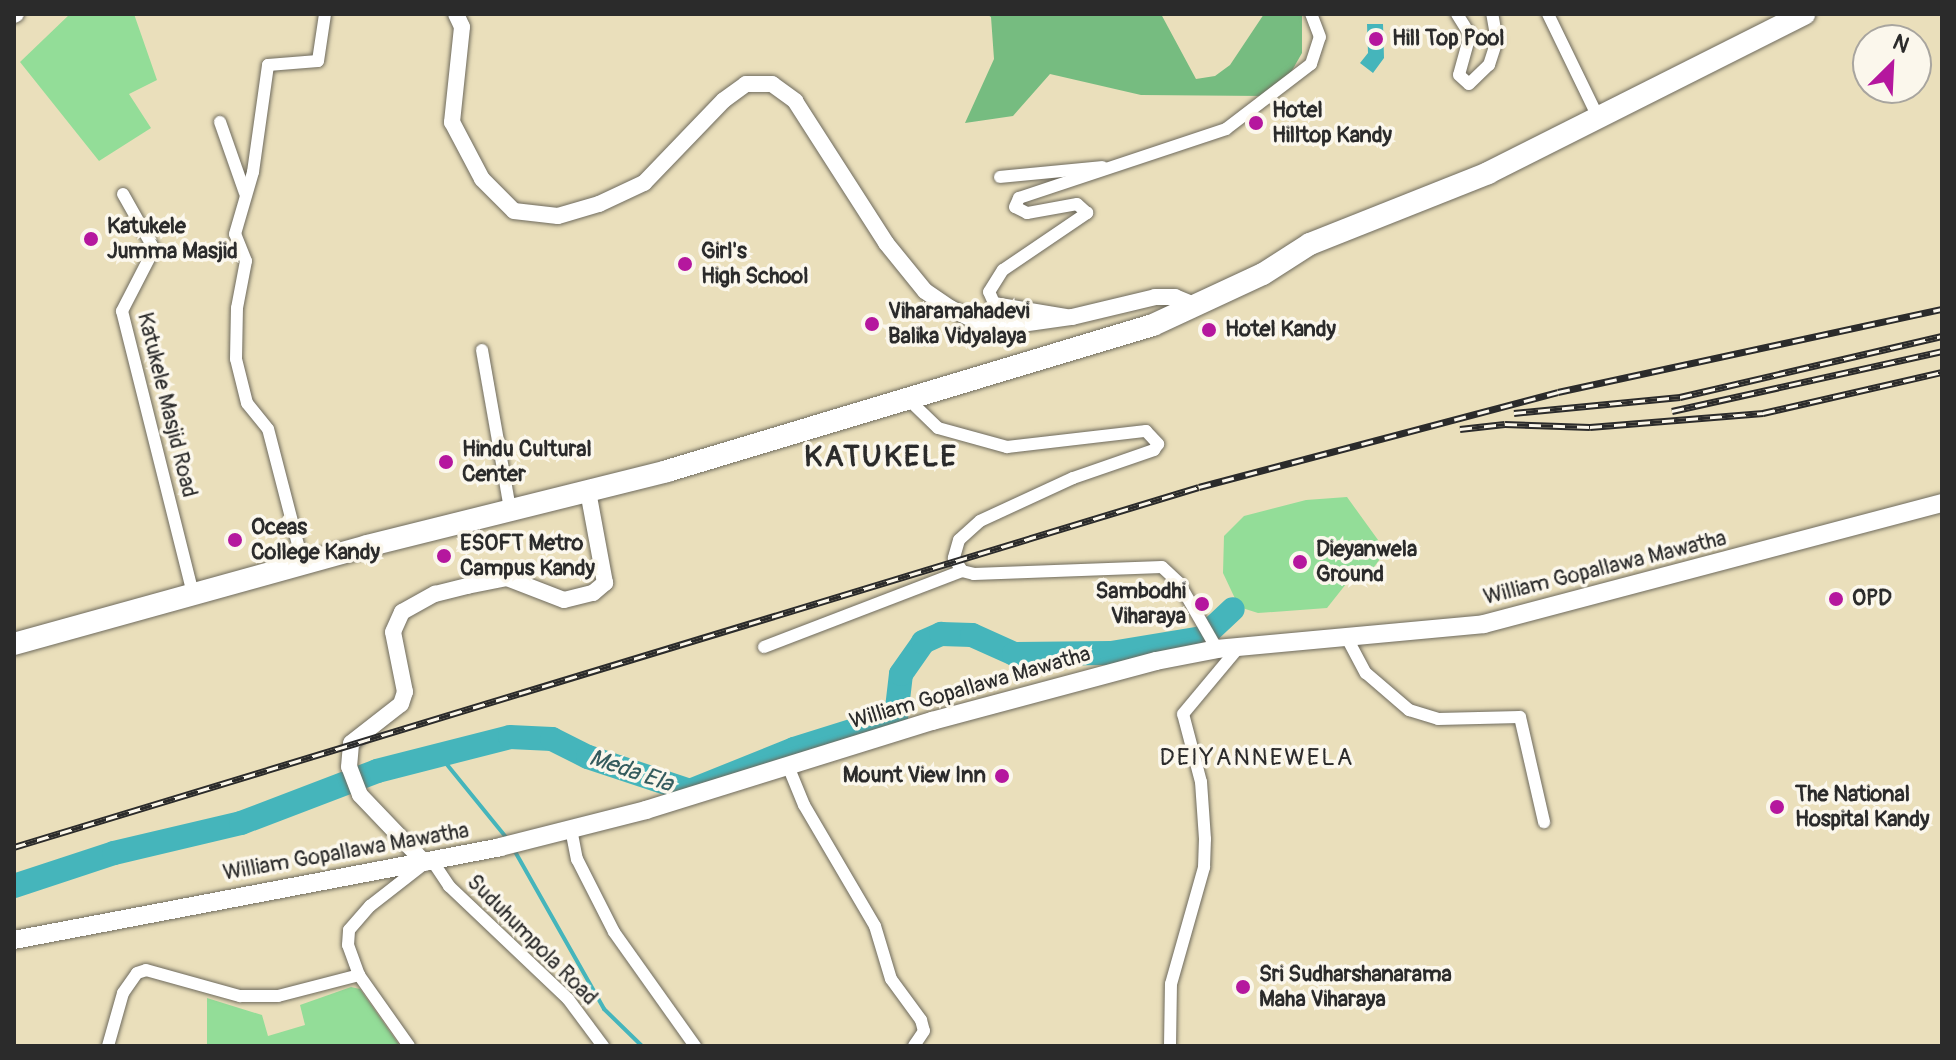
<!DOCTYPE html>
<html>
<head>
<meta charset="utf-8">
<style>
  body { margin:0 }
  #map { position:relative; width:1956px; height:1060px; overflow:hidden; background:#eadfbb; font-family:Pangolin,sans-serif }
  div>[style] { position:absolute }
  .green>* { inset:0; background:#93dd98 }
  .forest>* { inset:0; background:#76bc80 }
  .water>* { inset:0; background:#45b5bb }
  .stream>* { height:4px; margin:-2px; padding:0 2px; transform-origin:2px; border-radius:2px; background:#45b5bb }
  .river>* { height:24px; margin:-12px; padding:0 12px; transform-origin:12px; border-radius:12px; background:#45b5bb }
  .roads { filter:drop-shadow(0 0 2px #6e6a5d) drop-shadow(0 0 2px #6e6a5d) }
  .street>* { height:12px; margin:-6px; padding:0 6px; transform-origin:6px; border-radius:6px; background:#fff }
  .secondary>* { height:16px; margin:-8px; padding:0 8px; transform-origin:8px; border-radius:8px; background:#fff }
  .primary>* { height:18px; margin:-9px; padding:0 9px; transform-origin:9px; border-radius:9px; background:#fff }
  .highway>* { height:22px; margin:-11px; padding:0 11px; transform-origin:11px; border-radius:11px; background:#fff }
  .rail>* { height:7px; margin-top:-3.5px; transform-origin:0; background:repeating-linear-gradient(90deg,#fbf7ec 0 12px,#2b2b2b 0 24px); box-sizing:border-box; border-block:2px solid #2b2b2b }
  .dots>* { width:22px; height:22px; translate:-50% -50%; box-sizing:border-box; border:4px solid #fbf7ec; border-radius:50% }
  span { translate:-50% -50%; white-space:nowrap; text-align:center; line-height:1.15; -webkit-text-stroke:7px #fbf7ec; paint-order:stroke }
  .poi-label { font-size:22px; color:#2b2b2b; font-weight:700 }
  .left { translate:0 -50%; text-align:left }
  .right { translate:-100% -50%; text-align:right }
  .street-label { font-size:22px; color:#2b2b2b }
  .neighbourhood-label { font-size:24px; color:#2b2b2b; letter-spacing:2px }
  .water-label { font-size:24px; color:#345b5d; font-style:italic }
  .district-label { font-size:30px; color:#2b2b2b; font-weight:700; letter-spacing:2px }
  .frame { position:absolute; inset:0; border:16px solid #2b2b2b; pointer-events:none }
  .north { position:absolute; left:1852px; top:24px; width:80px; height:80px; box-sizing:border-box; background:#fbf7ec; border:2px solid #a8a59f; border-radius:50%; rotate:24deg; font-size:22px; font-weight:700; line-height:32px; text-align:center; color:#2b2b2b }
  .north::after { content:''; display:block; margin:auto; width:28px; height:36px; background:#b5179e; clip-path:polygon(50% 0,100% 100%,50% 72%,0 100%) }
</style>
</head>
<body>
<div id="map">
  <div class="green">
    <i style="clip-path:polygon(70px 14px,134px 14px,157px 80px,129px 94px,151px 128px,99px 161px,20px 62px)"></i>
    <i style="clip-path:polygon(1347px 497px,1386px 551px,1368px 575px,1346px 584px,1327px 608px,1258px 613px,1239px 607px,1223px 573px,1224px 536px,1244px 516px,1306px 500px)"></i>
    <i style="clip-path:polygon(351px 987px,360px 989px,400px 1046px,207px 1046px,207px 998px,262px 1015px,268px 1036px,305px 1025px,300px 1005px)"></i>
  </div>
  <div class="forest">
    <i style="clip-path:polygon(986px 14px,1161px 14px,1196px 79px,1215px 76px,1230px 65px,1264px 14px,1302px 14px,1302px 53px,1290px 74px,1264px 96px,1141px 95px,1050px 74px,1013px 116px,965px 123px,994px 59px,991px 17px)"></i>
  </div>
  <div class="water">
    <i style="clip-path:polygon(1367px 24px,1383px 24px,1384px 58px,1373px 73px,1360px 63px,1368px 53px)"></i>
  </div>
  <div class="stream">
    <i style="left:440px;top:756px;width:109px;rotate:50.9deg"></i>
    <i style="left:513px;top:848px;width:185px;rotate:60.5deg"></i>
    <i style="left:604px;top:1009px;width:53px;rotate:44.2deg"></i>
  </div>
  <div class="river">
    <i style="left:14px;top:886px;width:105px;rotate:-18.3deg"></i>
    <i style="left:114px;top:853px;width:130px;rotate:-13.3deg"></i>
    <i style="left:241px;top:823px;width:146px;rotate:-20.9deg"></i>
    <i style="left:377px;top:771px;width:137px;rotate:-14.3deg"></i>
    <i style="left:510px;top:737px;width:42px;rotate:2.7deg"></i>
    <i style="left:552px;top:739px;width:40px;rotate:26.6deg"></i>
    <i style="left:588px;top:757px;width:108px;rotate:18.4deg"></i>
    <i style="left:690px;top:791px;width:112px;rotate:-22deg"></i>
    <i style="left:794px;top:749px;width:107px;rotate:-17.4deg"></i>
    <i style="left:896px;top:717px;width:43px;rotate:-83.4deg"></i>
    <i style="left:901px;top:674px;width:39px;rotate:-55deg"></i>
    <i style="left:923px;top:642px;width:20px;rotate:-24deg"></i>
    <i style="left:941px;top:634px;width:31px;rotate:2deg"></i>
    <i style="left:972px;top:635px;width:46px;rotate:24.3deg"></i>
    <i style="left:1014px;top:654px;width:97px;rotate:-0.6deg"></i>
    <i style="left:1111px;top:653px;width:92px;rotate:-9.4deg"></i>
    <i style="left:1202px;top:638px;width:42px;rotate:-43.1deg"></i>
  </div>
  <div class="roads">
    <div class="street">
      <i style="left:1457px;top:14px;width:25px;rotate:58deg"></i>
      <i style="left:1470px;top:35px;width:41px;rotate:105.4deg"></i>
      <i style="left:1459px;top:75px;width:13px;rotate:42deg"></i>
      <i style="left:1469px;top:84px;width:28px;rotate:-44deg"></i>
      <i style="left:1489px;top:65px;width:25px;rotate:-72deg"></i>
      <i style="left:1497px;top:41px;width:27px;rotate:-100deg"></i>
      <i style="left:1548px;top:14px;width:114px;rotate:64.1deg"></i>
      <i style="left:220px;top:122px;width:75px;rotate:70.6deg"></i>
      <i style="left:1000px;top:177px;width:103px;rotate:-5.5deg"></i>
      <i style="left:123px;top:194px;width:63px;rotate:60.6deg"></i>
      <i style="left:154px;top:249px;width:70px;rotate:117.3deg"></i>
      <i style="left:122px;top:311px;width:291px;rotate:75.9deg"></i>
      <i style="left:1066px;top:315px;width:73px;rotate:-170.5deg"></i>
      <i style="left:994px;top:303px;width:12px;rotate:-114deg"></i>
      <i style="left:989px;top:292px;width:26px;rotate:-58deg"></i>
      <i style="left:1003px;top:270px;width:102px;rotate:-34.2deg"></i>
      <i style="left:1087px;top:213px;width:13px;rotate:-138deg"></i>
      <i style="left:1077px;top:204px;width:51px;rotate:169.8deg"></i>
      <i style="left:1027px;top:213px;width:13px;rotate:-153deg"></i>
      <i style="left:1015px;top:207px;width:10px;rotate:-66deg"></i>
      <i style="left:1019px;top:198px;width:218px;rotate:-18.4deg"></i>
      <i style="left:1226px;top:129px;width:107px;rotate:-37.4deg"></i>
      <i style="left:1311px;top:64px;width:28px;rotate:-72deg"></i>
      <i style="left:1320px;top:37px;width:25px;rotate:-111deg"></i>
      <i style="left:482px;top:350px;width:161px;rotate:80deg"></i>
      <i style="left:907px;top:398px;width:43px;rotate:44.1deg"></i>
      <i style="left:938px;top:428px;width:72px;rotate:15.4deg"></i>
      <i style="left:1007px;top:447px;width:140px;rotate:-6.6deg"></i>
      <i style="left:1146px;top:431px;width:18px;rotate:47deg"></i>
      <i style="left:1158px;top:444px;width:7px;rotate:124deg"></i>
      <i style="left:1154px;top:450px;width:86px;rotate:160.9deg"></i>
      <i style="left:1073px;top:478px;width:102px;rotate:155.2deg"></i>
      <i style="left:980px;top:521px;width:28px;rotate:138deg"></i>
      <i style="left:959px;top:540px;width:19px;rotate:106deg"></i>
      <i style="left:954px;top:558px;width:15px;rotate:58deg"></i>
      <i style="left:962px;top:571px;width:12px;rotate:14deg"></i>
      <i style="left:974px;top:574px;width:188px;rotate:-2.1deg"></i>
      <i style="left:1162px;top:567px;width:23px;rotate:43deg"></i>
      <i style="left:1179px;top:583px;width:76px;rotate:60.1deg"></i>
      <i style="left:303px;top:564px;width:139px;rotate:-104.5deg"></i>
      <i style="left:268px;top:429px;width:33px;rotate:-129deg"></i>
      <i style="left:247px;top:403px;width:45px;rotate:-104deg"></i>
      <i style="left:236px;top:359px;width:51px;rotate:-88.9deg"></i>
      <i style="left:237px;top:308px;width:48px;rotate:-79.2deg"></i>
      <i style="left:246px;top:261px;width:29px;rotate:-112deg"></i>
      <i style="left:235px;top:234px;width:65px;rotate:-73.8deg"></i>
      <i style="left:253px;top:172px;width:108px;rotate:-82deg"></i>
      <i style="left:268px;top:65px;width:50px;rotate:-4.6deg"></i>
      <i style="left:318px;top:61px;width:48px;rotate:-81.5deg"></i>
      <i style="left:1347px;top:638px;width:40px;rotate:62deg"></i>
      <i style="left:1366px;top:673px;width:57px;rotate:40.7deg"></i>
      <i style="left:1409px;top:710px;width:30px;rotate:17deg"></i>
      <i style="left:1438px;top:719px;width:82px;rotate:-1.4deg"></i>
      <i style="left:1520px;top:717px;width:108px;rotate:77.1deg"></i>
      <i style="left:764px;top:647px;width:212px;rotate:-21deg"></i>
      <i style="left:788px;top:766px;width:42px;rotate:67.7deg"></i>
      <i style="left:804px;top:805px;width:140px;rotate:59.6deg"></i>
      <i style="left:875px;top:926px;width:55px;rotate:73.2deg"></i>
      <i style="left:891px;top:979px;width:51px;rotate:53.8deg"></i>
      <i style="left:921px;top:1020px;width:11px;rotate:75deg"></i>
      <i style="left:924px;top:1031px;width:18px;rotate:124deg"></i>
      <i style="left:571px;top:829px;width:31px;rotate:79deg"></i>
      <i style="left:577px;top:859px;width:82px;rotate:63.1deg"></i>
      <i style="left:614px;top:932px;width:140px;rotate:54.6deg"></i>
      <i style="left:433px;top:862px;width:29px;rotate:56deg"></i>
      <i style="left:449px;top:886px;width:164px;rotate:43.5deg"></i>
      <i style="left:568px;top:999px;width:59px;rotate:53.3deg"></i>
      <i style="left:108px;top:1046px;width:55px;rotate:-74.2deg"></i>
      <i style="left:123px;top:993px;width:24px;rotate:-55deg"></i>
      <i style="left:137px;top:973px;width:9px;rotate:-18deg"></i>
      <i style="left:146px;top:970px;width:98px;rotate:15.5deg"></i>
      <i style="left:240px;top:996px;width:38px"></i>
      <i style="left:278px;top:996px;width:84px;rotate:-14.5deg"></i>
      <i style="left:409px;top:1046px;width:87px;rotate:-125.2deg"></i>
      <i style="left:359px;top:975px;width:32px;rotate:-110deg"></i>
      <i style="left:348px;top:945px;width:15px;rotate:-86deg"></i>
      <i style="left:349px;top:930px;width:32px;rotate:-49deg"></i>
      <i style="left:370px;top:906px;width:70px;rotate:-38deg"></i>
      <i style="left:1170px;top:1046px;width:62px;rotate:-89.1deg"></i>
      <i style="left:1171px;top:984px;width:122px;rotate:-74.2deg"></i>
      <i style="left:1204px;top:867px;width:28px;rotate:-88deg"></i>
      <i style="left:1205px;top:839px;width:57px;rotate:-94deg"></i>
      <i style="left:1201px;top:782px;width:70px;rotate:-104.8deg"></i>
      <i style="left:1183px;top:714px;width:87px;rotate:-50.1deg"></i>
    </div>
    <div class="secondary">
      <i style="left:456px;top:14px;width:14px;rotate:65deg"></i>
      <i style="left:462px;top:27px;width:96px;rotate:96deg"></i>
      <i style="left:452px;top:122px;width:64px;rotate:62.2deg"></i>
      <i style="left:482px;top:179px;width:45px;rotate:45deg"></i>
      <i style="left:514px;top:211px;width:44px;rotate:6.5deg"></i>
      <i style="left:558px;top:216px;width:43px;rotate:-16.3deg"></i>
      <i style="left:599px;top:204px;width:50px;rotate:-25deg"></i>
      <i style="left:644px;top:183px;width:115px;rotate:-46.1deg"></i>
      <i style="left:724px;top:100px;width:27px;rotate:-36deg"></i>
      <i style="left:746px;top:84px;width:26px"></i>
      <i style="left:772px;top:84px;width:29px;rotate:36deg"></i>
      <i style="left:795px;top:101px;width:169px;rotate:57.3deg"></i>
      <i style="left:886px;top:243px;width:62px;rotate:50.9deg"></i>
      <i style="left:925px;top:291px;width:30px;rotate:34deg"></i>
      <i style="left:950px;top:308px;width:28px;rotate:27deg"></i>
      <i style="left:975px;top:321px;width:32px;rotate:9deg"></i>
      <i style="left:1007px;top:326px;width:66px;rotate:-7.9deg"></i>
      <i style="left:1072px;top:317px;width:85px;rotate:-13.5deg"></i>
      <i style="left:1155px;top:297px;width:20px"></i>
      <i style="left:1175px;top:297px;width:23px;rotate:23deg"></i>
      <i style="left:14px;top:15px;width:2px;rotate:-27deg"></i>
      <i style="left:425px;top:863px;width:94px;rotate:-133.7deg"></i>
      <i style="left:360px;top:795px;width:30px;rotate:-111deg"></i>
      <i style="left:349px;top:767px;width:24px;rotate:-85deg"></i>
      <i style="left:351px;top:743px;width:63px;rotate:-38deg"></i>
      <i style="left:401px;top:704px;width:13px;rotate:-72deg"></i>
      <i style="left:405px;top:692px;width:61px;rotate:-101.3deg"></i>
      <i style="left:393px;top:632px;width:22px;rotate:-66deg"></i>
      <i style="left:402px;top:612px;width:38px;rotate:-29deg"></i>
      <i style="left:435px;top:594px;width:33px;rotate:-14deg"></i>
      <i style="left:467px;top:586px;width:41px;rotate:-11.3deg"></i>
      <i style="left:507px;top:578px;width:61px;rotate:21.1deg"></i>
      <i style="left:564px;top:600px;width:30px;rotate:-14deg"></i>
      <i style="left:593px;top:593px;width:16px;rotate:-40deg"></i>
      <i style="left:605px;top:583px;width:94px;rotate:-100.5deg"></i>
    </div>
    <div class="primary">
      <i style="left:14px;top:940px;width:495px;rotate:-10.8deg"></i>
      <i style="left:500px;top:847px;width:151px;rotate:-14.2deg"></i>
      <i style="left:646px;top:810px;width:300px;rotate:-17.3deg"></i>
      <i style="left:932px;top:721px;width:232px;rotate:-15deg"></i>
      <i style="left:1156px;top:661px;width:62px;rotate:-11.1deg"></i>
      <i style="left:1217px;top:649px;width:268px;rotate:-5.3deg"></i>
      <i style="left:1484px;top:624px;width:474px;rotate:-14.8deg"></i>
    </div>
    <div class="highway">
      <i style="left:14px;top:644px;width:366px;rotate:-15.5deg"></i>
      <i style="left:367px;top:546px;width:309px;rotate:-14deg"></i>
      <i style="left:667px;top:471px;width:507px;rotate:-16.72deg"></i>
      <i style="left:1153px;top:325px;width:121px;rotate:-24.9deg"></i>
      <i style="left:1263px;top:274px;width:56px;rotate:-32.6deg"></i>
      <i style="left:1310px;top:244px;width:192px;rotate:-21.7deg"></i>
      <i style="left:1488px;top:173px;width:354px;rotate:-26.7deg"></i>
    </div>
  </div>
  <div class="rail">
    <i style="left:1672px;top:411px;width:277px;rotate:-12.5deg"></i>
    <i style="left:1514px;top:413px;width:167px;rotate:-5.5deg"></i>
    <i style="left:1680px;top:397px;width:269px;rotate:-13.1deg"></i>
    <i style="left:1460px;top:429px;width:45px;rotate:-6.3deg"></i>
    <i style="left:1505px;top:424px;width:85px;rotate:2deg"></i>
    <i style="left:1590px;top:427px;width:174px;rotate:-4.6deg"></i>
    <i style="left:1763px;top:413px;width:184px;rotate:-12.9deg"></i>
    <i style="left:14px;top:847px;width:1238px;rotate:-16.9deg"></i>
    <i style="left:1199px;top:487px;width:371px;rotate:-14.8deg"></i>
    <i style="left:1558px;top:392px;width:393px;rotate:-12.2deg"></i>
  </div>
  <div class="dots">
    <i style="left:1376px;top:39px;background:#b5179e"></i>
    <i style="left:1256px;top:123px;background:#b5179e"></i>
    <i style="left:91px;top:239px;background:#b5179e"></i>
    <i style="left:685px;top:264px;background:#b5179e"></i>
    <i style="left:872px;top:324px;background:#b5179e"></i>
    <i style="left:1209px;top:330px;background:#b5179e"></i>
    <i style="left:446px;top:462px;background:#b5179e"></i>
    <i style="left:235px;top:540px;background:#b5179e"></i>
    <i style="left:444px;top:556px;background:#b5179e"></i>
    <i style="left:1300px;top:562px;background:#b5179e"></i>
    <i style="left:1836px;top:599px;background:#b5179e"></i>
    <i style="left:1202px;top:604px;background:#b5179e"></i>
    <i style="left:1002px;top:776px;background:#b5179e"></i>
    <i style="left:1777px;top:807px;background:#b5179e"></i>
    <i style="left:1243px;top:987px;background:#b5179e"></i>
  </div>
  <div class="poi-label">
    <span class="left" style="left:1392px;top:39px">Hill Top Pool</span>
    <span class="left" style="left:1272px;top:123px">Hotel<br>Hilltop Kandy</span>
    <span class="left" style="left:107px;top:239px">Katukele<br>Jumma Masjid</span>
    <span class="left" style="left:701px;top:264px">Girl's<br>High School</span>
    <span class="left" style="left:888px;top:324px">Viharamahadevi<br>Balika Vidyalaya</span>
    <span class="left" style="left:1225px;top:330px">Hotel Kandy</span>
    <span class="left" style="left:462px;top:462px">Hindu Cultural<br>Center</span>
    <span class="left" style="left:251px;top:540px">Oceas<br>College Kandy</span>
    <span class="left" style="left:460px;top:556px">ESOFT Metro<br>Campus Kandy</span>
    <span class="left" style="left:1316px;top:562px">Dieyanwela<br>Ground</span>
    <span class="right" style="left:1186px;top:604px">Sambodhi<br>Viharaya</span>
    <span class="left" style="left:1852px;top:599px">OPD</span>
    <span class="right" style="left:986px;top:776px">Mount View Inn</span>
    <span class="left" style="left:1795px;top:807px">The National<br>Hospital Kandy</span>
    <span class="left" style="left:1259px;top:987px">Sri Sudharshanarama<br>Maha Viharaya</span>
  </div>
  <div class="street-label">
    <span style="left:167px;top:405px;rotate:76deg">Katukele Masjid Road</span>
    <span style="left:1605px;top:568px;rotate:-14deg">William Gopallawa Mawatha</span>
    <span style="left:970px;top:688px;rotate:-16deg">William Gopallawa Mawatha</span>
    <span style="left:346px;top:852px;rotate:-10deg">William Gopallawa Mawatha</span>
    <span style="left:532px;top:940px;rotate:45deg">Suduhumpola Road</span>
  </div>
  <div class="neighbourhood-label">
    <span style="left:1257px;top:758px">DEIYANNEWELA</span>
  </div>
  <div class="water-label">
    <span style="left:631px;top:771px;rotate:19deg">Meda Ela</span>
  </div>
  <div class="district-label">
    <span style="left:881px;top:457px">KATUKELE</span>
  </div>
  <div class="frame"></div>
  <div class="north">N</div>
</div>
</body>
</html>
